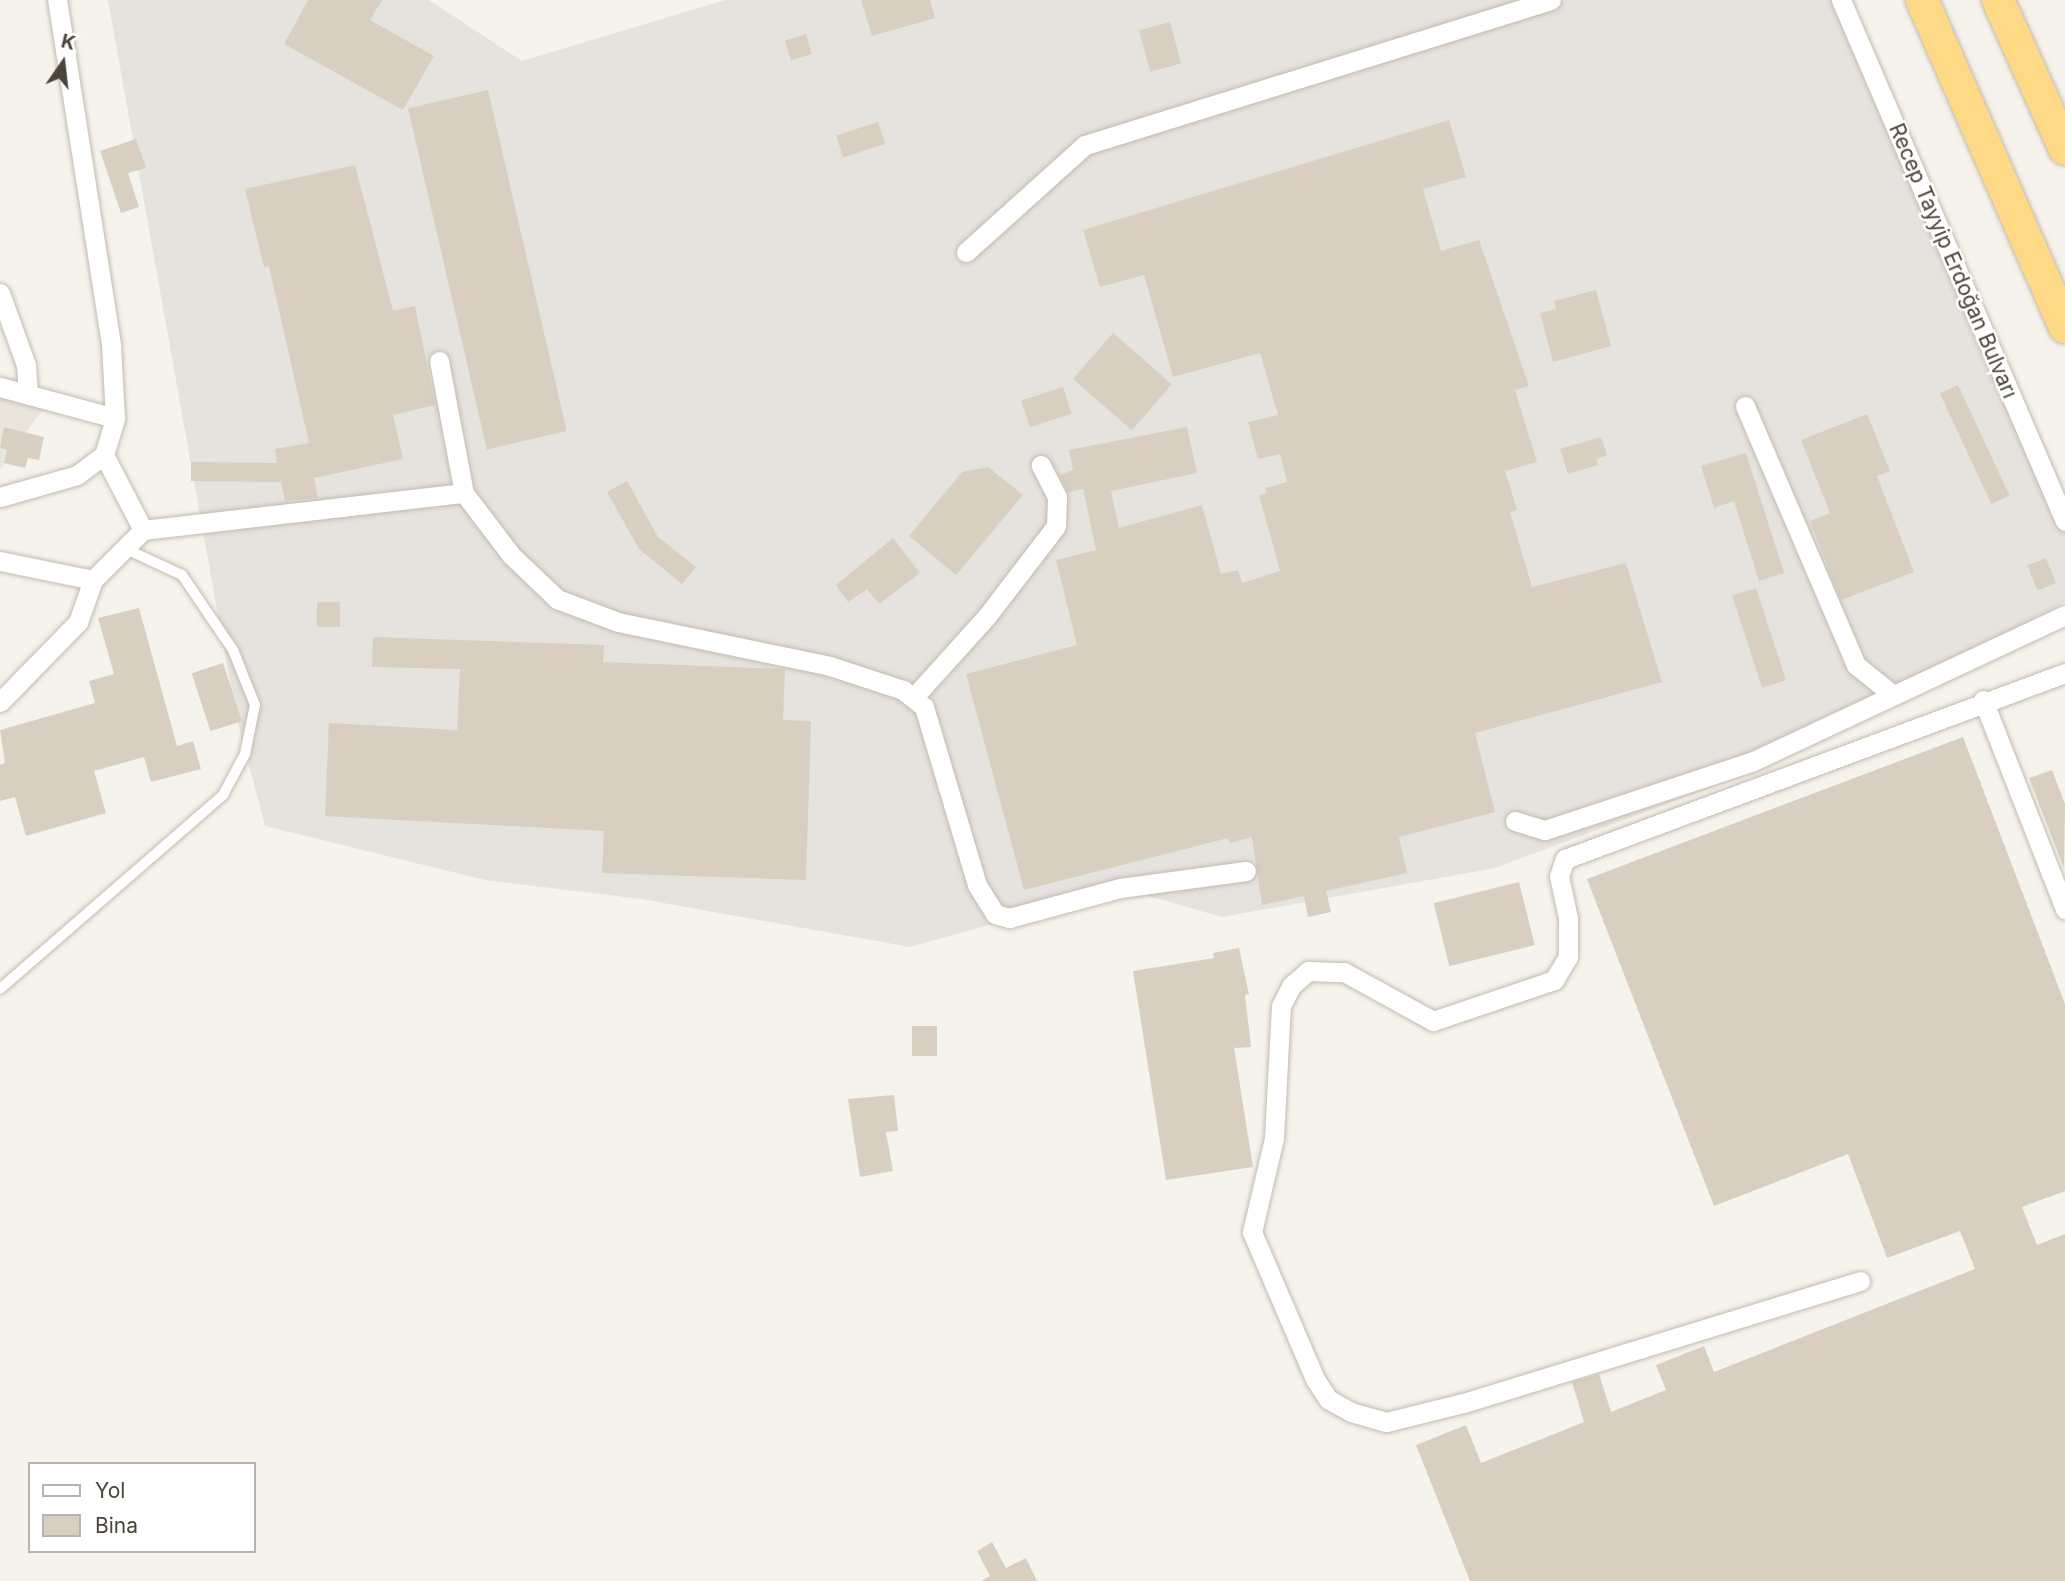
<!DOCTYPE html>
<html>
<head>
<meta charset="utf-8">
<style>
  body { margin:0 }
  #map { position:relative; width:2065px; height:1581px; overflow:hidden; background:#f6f3ec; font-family:Inter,sans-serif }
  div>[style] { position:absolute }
  .residential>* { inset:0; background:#eae5da }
  .industrial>* { inset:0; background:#e6e2dd }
  .building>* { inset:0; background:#d8cfc1; transform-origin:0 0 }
  .roads { filter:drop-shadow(0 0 2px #c2bbae) drop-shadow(0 0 2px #c2bbae) }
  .service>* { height:10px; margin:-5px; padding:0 5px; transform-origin:5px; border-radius:5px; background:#fff }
  .minor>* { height:19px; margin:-9.5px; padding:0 9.5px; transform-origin:9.5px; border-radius:9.5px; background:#fff }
  .trunk>* { height:32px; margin:-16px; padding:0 16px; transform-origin:16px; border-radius:16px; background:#ffd985 }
  span { translate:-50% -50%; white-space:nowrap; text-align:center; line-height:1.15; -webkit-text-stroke:5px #fff; paint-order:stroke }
  .street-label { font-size:21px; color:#4b4439 }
  .legend { position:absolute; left:28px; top:1462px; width:228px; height:91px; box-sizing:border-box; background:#fff; border:2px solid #b7b4b0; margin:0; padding:9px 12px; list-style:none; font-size:21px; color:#4b4439 }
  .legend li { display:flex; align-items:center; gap:14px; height:35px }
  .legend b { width:35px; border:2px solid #b7b4b0 }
  .north { position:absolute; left:28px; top:28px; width:70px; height:70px; -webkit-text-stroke:5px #fff; paint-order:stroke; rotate:14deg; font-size:19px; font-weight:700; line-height:28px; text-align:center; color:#4b4439 }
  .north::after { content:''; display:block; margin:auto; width:24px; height:32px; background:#4b4439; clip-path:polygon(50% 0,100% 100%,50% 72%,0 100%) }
</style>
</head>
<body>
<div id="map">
  <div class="residential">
    <i style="clip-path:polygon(0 385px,52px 396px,0 470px)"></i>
  </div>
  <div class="industrial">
    <i style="clip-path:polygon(108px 0,429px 0,522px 61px,725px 0,1841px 0,2065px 521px,2065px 602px,1755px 771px,1495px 868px,1222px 917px,1120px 888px,910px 947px,641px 899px,485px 880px,265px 826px,236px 716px)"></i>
  </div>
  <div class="building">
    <i style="clip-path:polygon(308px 0,382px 0,370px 20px,434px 56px,403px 110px,284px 44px)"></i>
    <i style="clip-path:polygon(861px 0,930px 0,935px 18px,872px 36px)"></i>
    <i style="left:1170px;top:22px;width:43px;height:32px;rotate:75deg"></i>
    <i style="left:806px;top:34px;width:21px;height:22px;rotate:73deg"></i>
    <i style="left:488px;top:90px;width:350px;height:82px;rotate:77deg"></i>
    <i style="clip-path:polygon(1449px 120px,1466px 177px,1423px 189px,1441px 251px,1479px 240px,1529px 386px,1515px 390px,1537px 462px,1505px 471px,1517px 510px,1510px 512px,1532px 587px,1626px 563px,1662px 682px,1475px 733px,1495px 812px,1399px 837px,1407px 873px,1326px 891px,1331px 912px,1308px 917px,1304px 896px,1262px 905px,1252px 837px,1230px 843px,1228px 838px,1024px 890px,966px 674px,1077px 645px,1056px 560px,1096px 550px,1083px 489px,1068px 492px,1060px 475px,1073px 470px,1069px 450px,1187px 427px,1197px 473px,1111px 491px,1119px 528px,1202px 505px,1221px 574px,1238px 570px,1242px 583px,1280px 571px,1259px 495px,1267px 493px,1265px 488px,1287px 482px,1280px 454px,1258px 459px,1248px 422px,1278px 415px,1260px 353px,1173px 377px,1144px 275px,1100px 287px,1083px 230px)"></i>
    <i style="left:878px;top:122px;width:23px;height:44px;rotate:72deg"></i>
    <i style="clip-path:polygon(136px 139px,146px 168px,128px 173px,139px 207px,121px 213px,100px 151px)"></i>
    <i style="clip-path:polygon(355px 165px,393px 311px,415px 306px,435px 405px,393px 415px,403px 459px,314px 478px,318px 498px,285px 501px,281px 482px,191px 481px,191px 462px,277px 463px,275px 449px,309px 443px,269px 266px,264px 267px,245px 189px)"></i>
    <i style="clip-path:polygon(1596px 290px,1611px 346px,1553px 362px,1540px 313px,1556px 309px,1554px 301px)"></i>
    <i style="left:1113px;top:333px;width:78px;height:61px;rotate:41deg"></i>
    <i style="left:1958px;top:385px;width:122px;height:20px;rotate:65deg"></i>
    <i style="left:1063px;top:387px;width:28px;height:44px;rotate:72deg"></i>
    <i style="clip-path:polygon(1867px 414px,1890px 471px,1877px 476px,1914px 572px,1841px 600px,1810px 521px,1830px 513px,1801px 440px)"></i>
    <i style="clip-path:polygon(4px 427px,44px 437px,39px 460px,28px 458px,25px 468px,4px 463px,7px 450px,0 448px)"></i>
    <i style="clip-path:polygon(1601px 437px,1607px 455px,1596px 459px,1598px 465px,1568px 474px,1560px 449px)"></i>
    <i style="clip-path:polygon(1746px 453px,1784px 573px,1759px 581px,1734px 501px,1714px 508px,1701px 466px)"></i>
    <i style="clip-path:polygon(988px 467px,1023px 495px,956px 575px,909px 536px,962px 472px)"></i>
    <i style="clip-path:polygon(627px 481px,658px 537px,696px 567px,682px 584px,639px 549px,607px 492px)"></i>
    <i style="clip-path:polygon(893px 538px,920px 573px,879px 604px,867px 589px,848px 602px,836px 585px)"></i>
    <i style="left:2046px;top:558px;width:27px;height:20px;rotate:68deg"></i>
    <i style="left:1756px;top:588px;width:97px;height:25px;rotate:72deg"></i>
    <i style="left:317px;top:602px;width:23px;height:25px"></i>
    <i style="clip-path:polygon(139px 608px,177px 746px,193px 741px,201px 769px,151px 782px,144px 757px,94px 771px,106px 813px,26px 836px,15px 797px,0 801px,0 765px,5px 763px,0 730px,95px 703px,89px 681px,114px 674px,98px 618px)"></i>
    <i style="clip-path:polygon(373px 637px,604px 645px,603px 662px,785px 669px,783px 720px,811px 721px,806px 880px,602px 873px,604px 831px,325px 816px,329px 723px,457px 730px,460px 669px,372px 667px)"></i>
    <i style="left:223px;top:663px;width:61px;height:33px;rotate:72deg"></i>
    <i style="clip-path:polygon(1963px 737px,2065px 1004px,2065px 1191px,2022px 1207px,2037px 1245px,2065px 1234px,2065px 1581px,1470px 1581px,1416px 1445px,1466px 1425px,1481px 1463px,1584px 1422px,1572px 1382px,1599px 1374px,1611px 1412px,1666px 1390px,1656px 1365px,1704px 1346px,1714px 1372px,1975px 1269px,1960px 1231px,1887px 1258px,1848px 1154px,1714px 1206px,1587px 879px)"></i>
    <i style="clip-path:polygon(2052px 770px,2065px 804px,2064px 868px,2029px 778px)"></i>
    <i style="left:1519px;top:882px;width:65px;height:88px;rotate:76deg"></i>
    <i style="clip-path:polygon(1239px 948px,1249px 994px,1245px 995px,1251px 1047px,1234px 1048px,1253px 1167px,1166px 1180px,1133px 971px,1214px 958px,1213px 953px)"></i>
    <i style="left:912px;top:1026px;width:25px;height:30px"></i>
    <i style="clip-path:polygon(894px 1095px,898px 1131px,886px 1132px,893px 1171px,860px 1177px,848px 1099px)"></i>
    <i style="clip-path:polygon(992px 1542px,1006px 1568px,1026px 1558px,1037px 1581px,981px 1581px,990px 1576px,977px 1551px)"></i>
  </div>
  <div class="roads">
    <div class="service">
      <i style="left:0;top:989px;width:296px;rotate:-41deg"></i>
      <i style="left:223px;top:795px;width:47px;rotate:-61.8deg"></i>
      <i style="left:245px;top:754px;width:50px;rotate:-78.5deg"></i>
      <i style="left:255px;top:705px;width:59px;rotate:-111.8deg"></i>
      <i style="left:233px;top:650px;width:91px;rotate:-124.2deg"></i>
      <i style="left:182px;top:575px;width:60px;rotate:-155.2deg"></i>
    </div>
    <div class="minor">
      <i style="left:1841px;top:0;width:567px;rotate:66.74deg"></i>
      <i style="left:966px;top:252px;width:160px;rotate:-42deg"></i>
      <i style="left:1085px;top:145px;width:488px;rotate:-17.3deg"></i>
      <i style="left:0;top:293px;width:77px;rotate:70.1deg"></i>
      <i style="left:26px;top:365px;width:30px;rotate:86deg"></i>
      <i style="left:439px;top:361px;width:134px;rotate:79.3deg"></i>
      <i style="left:0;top:387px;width:119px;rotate:15.1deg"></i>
      <i style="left:1745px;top:406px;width:282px;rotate:66.8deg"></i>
      <i style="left:1856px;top:665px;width:46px;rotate:38.9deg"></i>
      <i style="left:104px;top:455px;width:85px;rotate:62.5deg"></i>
      <i style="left:143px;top:530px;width:323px;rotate:-6.6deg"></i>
      <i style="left:464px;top:493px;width:78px;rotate:52.8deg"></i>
      <i style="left:511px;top:555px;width:64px;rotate:43.7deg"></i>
      <i style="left:557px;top:599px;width:65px;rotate:20.7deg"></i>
      <i style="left:618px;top:622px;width:217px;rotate:11.7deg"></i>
      <i style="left:830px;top:666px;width:77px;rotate:18.2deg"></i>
      <i style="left:903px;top:690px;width:27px;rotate:39deg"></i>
      <i style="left:924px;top:707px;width:186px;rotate:73.4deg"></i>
      <i style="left:977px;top:885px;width:34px;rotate:58deg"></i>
      <i style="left:995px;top:914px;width:15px;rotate:16deg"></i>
      <i style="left:1009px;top:918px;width:115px;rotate:-15.1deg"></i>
      <i style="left:1120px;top:888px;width:127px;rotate:-7.7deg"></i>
      <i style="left:0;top:497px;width:80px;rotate:-15.9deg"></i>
      <i style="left:77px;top:475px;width:34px;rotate:-37deg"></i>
      <i style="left:104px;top:455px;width:39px;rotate:-73deg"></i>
      <i style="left:115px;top:418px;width:74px;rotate:-93.1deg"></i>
      <i style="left:111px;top:344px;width:348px;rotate:-98.9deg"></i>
      <i style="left:0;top:561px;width:95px;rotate:11.5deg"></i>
      <i style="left:93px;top:580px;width:71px;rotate:-45deg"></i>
      <i style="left:913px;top:698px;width:110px;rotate:-47.9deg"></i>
      <i style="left:987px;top:616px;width:113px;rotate:-52.5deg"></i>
      <i style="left:1056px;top:526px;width:29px;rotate:-88deg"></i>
      <i style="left:1057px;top:497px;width:36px;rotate:-117deg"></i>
      <i style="left:1983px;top:700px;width:225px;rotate:68.6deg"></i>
      <i style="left:0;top:702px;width:112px;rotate:-45.7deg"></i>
      <i style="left:78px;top:622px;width:45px;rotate:-70.3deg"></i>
      <i style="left:1515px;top:821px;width:31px;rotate:17deg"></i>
      <i style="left:1545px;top:830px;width:217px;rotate:-18.3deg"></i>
      <i style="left:1751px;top:762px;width:347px;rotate:-25.1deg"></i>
      <i style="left:1860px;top:1281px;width:415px;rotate:162.9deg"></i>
      <i style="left:1463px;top:1403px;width:79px;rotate:166.1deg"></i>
      <i style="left:1386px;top:1422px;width:36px;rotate:-164deg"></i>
      <i style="left:1351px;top:1412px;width:26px;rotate:-151deg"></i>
      <i style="left:1328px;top:1399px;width:24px;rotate:-123deg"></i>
      <i style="left:1315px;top:1379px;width:160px;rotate:-113.2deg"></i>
      <i style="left:1252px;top:1232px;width:97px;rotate:-76.8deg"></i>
      <i style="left:1274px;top:1138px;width:132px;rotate:-87deg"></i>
      <i style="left:1281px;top:1006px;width:22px;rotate:-63deg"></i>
      <i style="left:1291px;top:986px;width:23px;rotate:-41deg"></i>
      <i style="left:1308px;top:971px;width:36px;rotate:2deg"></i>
      <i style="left:1344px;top:972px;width:102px;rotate:28.8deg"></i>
      <i style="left:1433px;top:1021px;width:128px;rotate:-18.7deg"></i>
      <i style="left:1554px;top:980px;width:27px;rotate:-59deg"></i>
      <i style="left:1568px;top:957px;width:39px;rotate:-90deg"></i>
      <i style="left:1568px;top:918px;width:43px;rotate:-102.1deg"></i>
      <i style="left:1559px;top:876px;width:18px;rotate:-71deg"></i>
      <i style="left:1565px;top:859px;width:533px;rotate:-20.41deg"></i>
    </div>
    <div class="trunk">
      <i style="left:1922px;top:0;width:357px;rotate:66.4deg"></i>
      <i style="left:1998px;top:0;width:163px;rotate:65.8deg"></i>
    </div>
  </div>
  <div class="street-label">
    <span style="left:1953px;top:261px;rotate:67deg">Recep Tayyip Erdoğan Bulvarı</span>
  </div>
  <ul class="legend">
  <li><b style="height:9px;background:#fff"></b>Yol</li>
  <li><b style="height:19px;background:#d8cfc1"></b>Bina</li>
  </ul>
  <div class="north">K</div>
</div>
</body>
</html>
